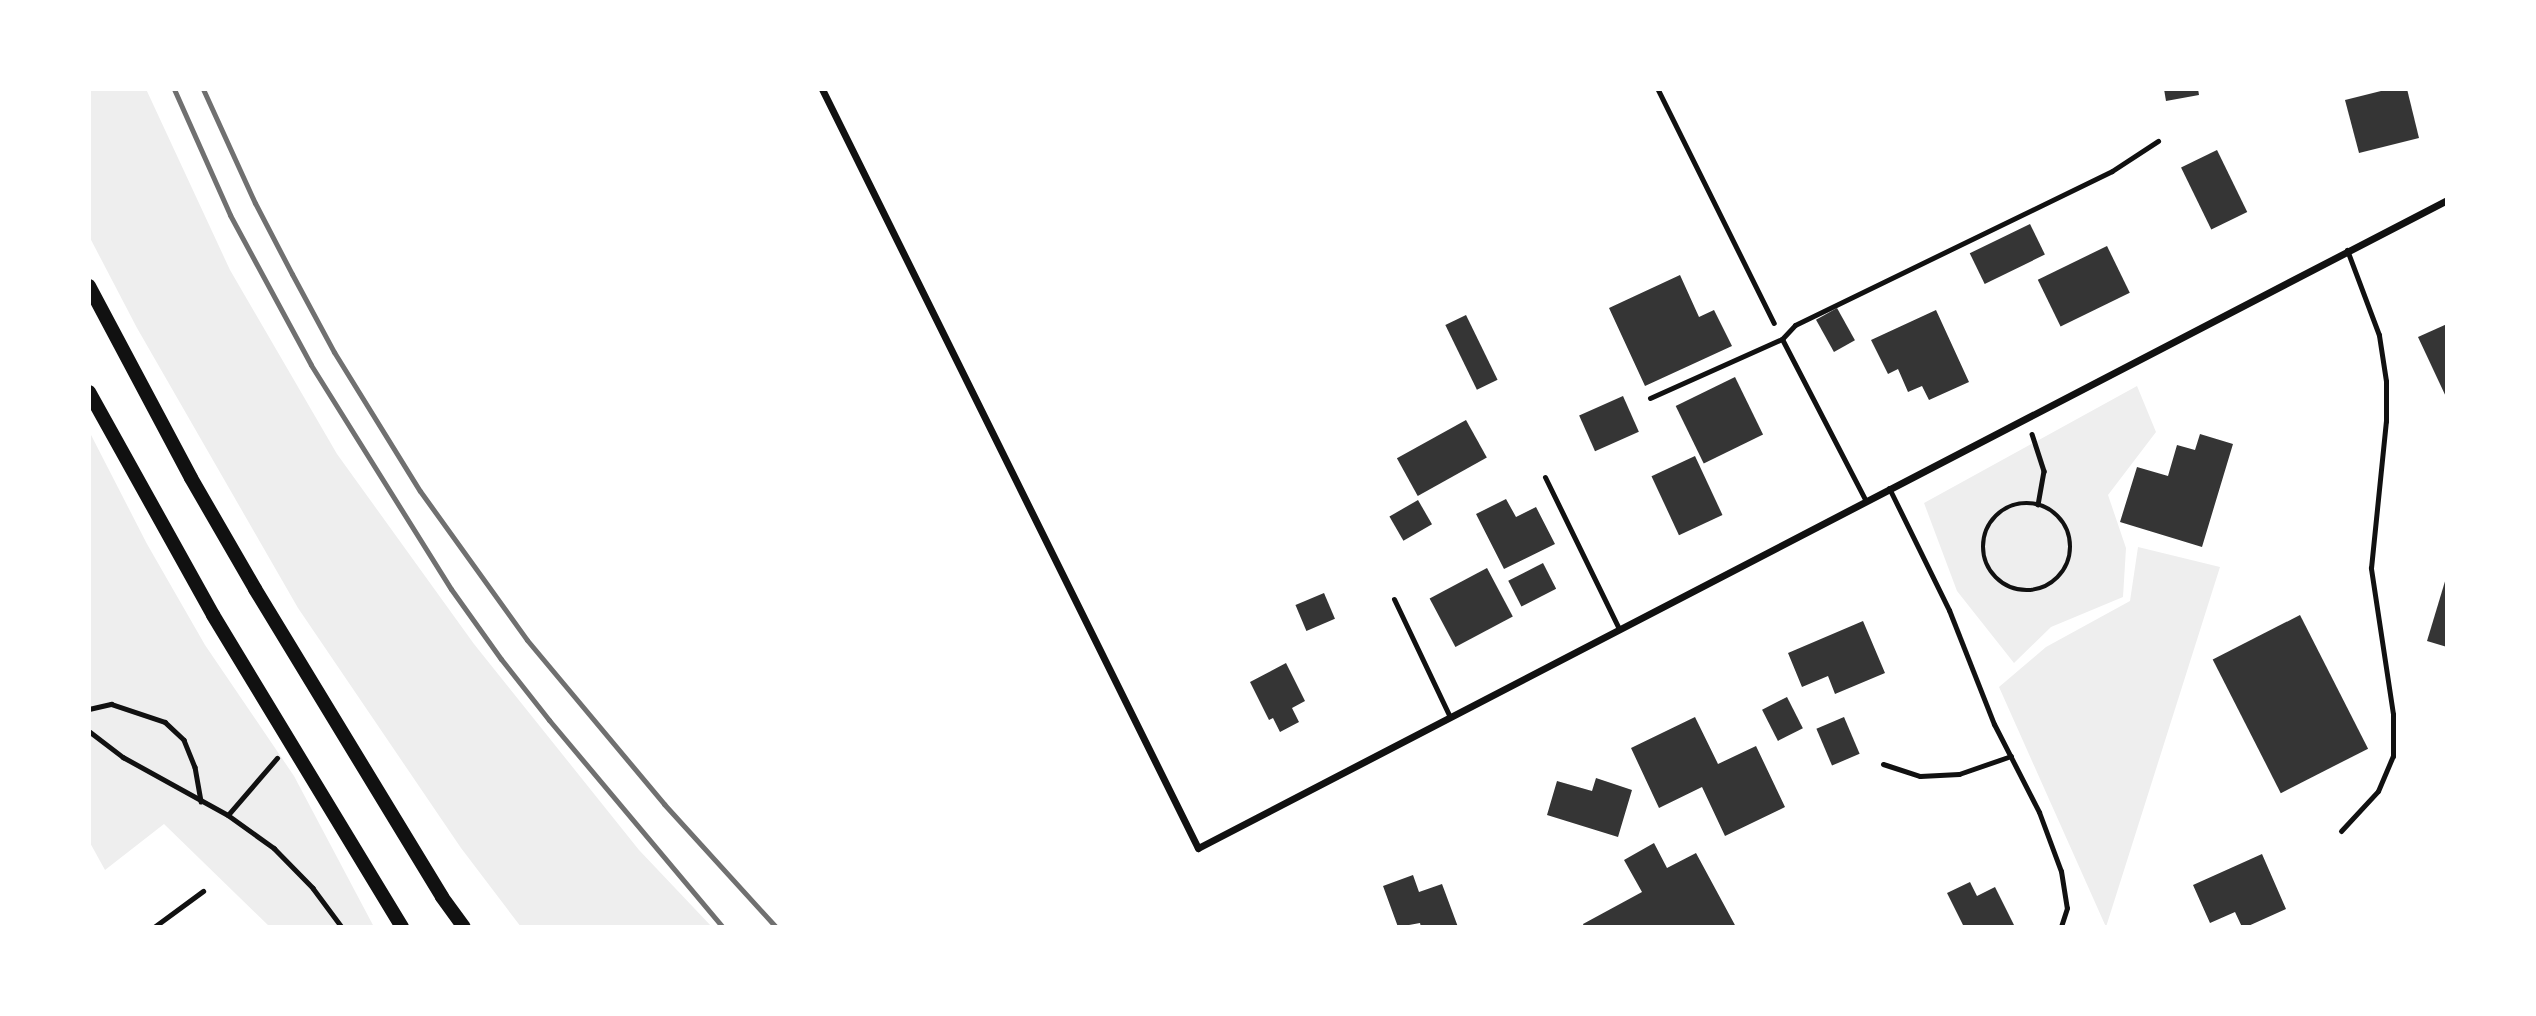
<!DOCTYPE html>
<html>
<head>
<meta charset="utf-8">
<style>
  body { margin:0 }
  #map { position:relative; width:2536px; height:1016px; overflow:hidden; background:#fff; font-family:Barlow,sans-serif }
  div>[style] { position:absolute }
  .green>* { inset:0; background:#eee }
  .building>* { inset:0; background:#353535; transform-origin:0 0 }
  .path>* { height:4.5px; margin:-2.25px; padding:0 2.25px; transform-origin:2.25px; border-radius:2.25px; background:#111 }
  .path>.ring { margin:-2.25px; padding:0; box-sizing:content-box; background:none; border:4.5px solid #111; border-radius:50% }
  .service>* { height:5px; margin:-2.5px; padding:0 2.5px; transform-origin:2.5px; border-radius:2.5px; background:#111 }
  .minor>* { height:7px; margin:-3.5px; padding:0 3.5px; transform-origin:3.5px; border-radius:3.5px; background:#111 }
  .secondary>* { height:14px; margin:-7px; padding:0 7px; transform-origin:7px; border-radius:7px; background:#111 }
  .rail>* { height:5px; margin:-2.5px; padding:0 2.5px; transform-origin:2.5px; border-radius:2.5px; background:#707070 }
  span { translate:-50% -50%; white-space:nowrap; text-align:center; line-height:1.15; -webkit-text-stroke:7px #fff; paint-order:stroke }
  .frame { position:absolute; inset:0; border:91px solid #fff; pointer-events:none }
</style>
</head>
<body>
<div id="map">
  <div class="green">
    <i style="clip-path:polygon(89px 89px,146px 89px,230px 270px,337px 454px,474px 644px,639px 850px,712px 927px,521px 927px,461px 848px,298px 608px,137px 328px,89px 236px)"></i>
    <i style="clip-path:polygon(2137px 386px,2156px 432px,2108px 495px,2126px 548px,2123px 597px,2051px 627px,2014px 663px,1957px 591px,1924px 503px)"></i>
    <i style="clip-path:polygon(89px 431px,147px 544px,205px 645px,294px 776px,374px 927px,270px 927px,164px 824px,105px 870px,89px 841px)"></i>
    <i style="clip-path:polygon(2138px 547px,2220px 567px,2106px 927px,1999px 687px,2046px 647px,2130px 601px)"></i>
  </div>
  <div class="building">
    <i style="clip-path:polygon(2164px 89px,2198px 89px,2199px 95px,2166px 101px)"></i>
    <i style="clip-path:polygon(2389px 89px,2407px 89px,2419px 138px,2359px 153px,2345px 100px)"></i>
    <i style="left:2217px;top:150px;width:69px;height:40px;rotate:64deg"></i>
    <i style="left:2030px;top:224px;width:34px;height:67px;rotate:64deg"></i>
    <i style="left:2107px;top:246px;width:52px;height:77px;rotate:64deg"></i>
    <i style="clip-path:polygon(1680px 275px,1699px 317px,1714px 310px,1732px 346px,1645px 386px,1609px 308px)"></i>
    <i style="left:1837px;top:308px;width:37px;height:24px;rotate:61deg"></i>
    <i style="clip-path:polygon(1936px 310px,1969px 382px,1929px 400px,1922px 386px,1908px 392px,1898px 369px,1888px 374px,1871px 340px)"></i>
    <i style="left:1466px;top:315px;width:72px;height:23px;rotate:64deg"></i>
    <i style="clip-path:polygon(2447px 324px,2447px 399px,2418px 337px)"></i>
    <i style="left:1735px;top:377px;width:64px;height:66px;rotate:64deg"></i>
    <i style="left:1623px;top:396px;width:39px;height:48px;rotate:66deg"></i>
    <i style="left:1466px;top:420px;width:43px;height:79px;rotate:61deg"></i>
    <i style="clip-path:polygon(2200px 434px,2233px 444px,2202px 547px,2120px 522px,2137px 467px,2168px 476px,2177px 445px,2195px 450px)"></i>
    <i style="left:1695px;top:456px;width:65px;height:48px;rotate:65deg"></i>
    <i style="clip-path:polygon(1506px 499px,1516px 517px,1536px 507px,1555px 544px,1504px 569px,1476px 514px)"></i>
    <i style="left:1418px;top:500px;width:28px;height:33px;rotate:60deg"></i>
    <i style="left:1543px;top:563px;width:29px;height:39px;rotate:63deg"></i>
    <i style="left:1487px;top:568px;width:55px;height:65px;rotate:62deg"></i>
    <i style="clip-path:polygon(2446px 578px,2447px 578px,2447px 647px,2427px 641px)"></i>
    <i style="left:1324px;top:593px;width:28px;height:31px;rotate:67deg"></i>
    <i style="left:2300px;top:615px;width:150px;height:98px;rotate:63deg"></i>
    <i style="clip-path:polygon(1863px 621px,1885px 673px,1835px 694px,1828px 676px,1802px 687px,1788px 653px)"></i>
    <i style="clip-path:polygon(1286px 663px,1305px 701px,1292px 708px,1299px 722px,1280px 732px,1273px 718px,1269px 720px,1250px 682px)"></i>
    <i style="left:1787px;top:697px;width:35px;height:28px;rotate:63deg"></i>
    <i style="clip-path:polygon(1695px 717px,1718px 764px,1756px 746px,1785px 807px,1725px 836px,1702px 787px,1659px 808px,1631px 748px)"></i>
    <i style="left:1844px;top:717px;width:40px;height:30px;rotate:67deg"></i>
    <i style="clip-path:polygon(1596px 778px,1632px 790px,1618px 837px,1547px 815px,1557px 781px,1592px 791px)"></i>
    <i style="clip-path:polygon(1654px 843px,1667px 868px,1696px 853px,1736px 927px,1584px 927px,1583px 924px,1642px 892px,1624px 860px)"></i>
    <i style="clip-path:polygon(2262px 854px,2286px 909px,2246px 927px,2242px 927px,2235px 912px,2210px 923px,2193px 885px)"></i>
    <i style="clip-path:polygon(1413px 875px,1419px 892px,1442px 884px,1458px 927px,1421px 927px,1420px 923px,1398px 927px,1383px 886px)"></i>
    <i style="clip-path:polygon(1970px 882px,1977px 896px,1995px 887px,2015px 927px,1964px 927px,1947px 893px)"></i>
  </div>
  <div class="path">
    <i style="left:1658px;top:89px;width:261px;rotate:63.6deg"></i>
    <i style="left:2032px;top:434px;width:39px;rotate:72deg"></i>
    <i style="left:2044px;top:471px;width:34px;rotate:100deg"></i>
    <i class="ring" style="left:1983px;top:503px;width:83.5px;height:83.5px"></i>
    <i style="left:89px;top:709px;width:23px;rotate:-13deg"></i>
    <i style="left:111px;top:704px;width:57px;rotate:18.4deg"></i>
    <i style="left:165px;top:722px;width:26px;rotate:43deg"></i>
    <i style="left:184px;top:740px;width:29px;rotate:68deg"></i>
    <i style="left:195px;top:767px;width:35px;rotate:80deg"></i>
    <i style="left:89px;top:731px;width:43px;rotate:37.4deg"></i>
    <i style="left:123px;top:757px;width:120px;rotate:28.9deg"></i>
    <i style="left:228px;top:815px;width:57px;rotate:35.7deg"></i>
    <i style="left:274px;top:848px;width:56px;rotate:45.7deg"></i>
    <i style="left:313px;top:888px;width:49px;rotate:53.4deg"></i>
    <i style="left:228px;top:815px;width:75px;rotate:-49.3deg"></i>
  </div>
  <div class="service">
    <i style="left:1782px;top:339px;width:19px;rotate:-47deg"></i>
    <i style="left:1795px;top:325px;width:352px;rotate:-25.9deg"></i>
    <i style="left:2112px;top:171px;width:55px;rotate:-33.1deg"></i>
    <i style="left:1650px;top:398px;width:145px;rotate:-24.1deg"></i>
    <i style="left:1782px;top:339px;width:182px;rotate:62.6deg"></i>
    <i style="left:1545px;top:477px;width:169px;rotate:64deg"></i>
    <i style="left:1889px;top:488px;width:136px;rotate:63.8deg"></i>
    <i style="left:1949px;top:610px;width:123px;rotate:68.5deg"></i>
    <i style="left:1994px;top:724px;width:99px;rotate:62.9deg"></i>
    <i style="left:2039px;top:812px;width:63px;rotate:69.6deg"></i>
    <i style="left:2061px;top:871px;width:37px;rotate:81deg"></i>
    <i style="left:2067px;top:908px;width:20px;rotate:108deg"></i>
    <i style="left:1394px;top:599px;width:131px;rotate:64.6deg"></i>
    <i style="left:1883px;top:764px;width:39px;rotate:18deg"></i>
    <i style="left:1920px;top:776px;width:39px;rotate:-3deg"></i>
    <i style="left:1959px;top:774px;width:55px;rotate:-19.1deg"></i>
    <i style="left:2341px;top:831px;width:54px;rotate:-47.2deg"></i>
    <i style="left:2378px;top:791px;width:38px;rotate:-67deg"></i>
    <i style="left:2393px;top:756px;width:42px;rotate:-90deg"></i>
    <i style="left:2393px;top:714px;width:148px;rotate:-98.6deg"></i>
    <i style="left:2371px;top:568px;width:148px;rotate:-84.2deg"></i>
    <i style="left:2386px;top:421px;width:40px;rotate:-90deg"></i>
    <i style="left:2386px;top:381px;width:47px;rotate:-98.7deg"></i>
    <i style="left:2379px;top:335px;width:91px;rotate:-110.6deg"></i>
    <i style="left:154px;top:927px;width:61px;rotate:-36.3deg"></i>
  </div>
  <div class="minor">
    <i style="left:822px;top:89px;width:847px;rotate:63.65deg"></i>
    <i style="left:1198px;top:848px;width:1407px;rotate:-27.42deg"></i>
  </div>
  <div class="secondary">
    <i style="left:89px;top:286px;width:217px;rotate:62deg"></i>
    <i style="left:191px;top:478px;width:128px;rotate:60deg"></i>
    <i style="left:255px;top:589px;width:360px;rotate:58.7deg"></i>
    <i style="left:442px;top:897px;width:37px;rotate:54deg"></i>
    <i style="left:89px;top:392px;width:255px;rotate:60.9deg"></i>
    <i style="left:213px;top:615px;width:365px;rotate:58.8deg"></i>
  </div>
  <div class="rail">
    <i style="left:174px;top:89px;width:138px;rotate:66deg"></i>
    <i style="left:230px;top:215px;width:170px;rotate:61.6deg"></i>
    <i style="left:311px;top:365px;width:264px;rotate:58deg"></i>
    <i style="left:451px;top:589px;width:86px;rotate:54.5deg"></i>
    <i style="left:501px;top:659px;width:78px;rotate:51.8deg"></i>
    <i style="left:549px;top:720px;width:270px;rotate:50deg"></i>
    <i style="left:203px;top:89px;width:125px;rotate:65.5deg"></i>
    <i style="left:255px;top:203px;width:80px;rotate:62.5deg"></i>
    <i style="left:292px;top:274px;width:89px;rotate:61.7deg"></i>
    <i style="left:334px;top:352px;width:163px;rotate:58.3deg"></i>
    <i style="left:420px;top:491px;width:183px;rotate:54.3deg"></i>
    <i style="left:527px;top:640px;width:214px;rotate:50.1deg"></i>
    <i style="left:664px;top:804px;width:166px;rotate:47.7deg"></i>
  </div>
  <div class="frame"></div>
</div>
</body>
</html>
